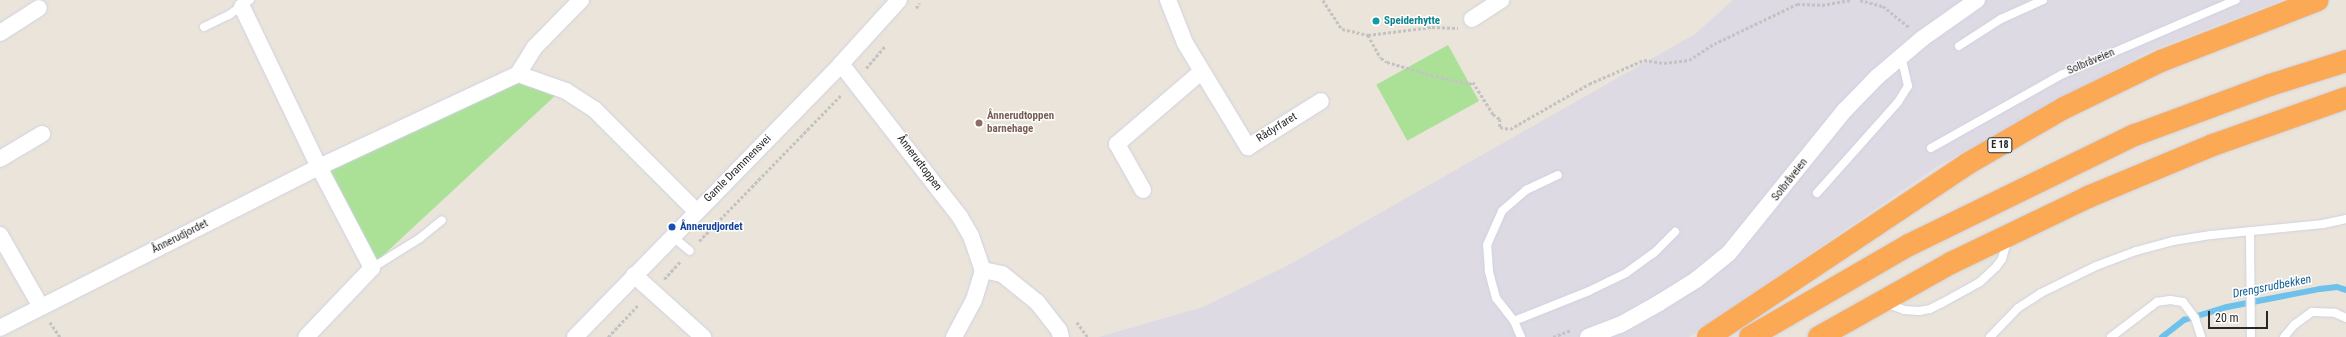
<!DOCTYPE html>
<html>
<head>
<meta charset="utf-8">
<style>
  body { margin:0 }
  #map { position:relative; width:2346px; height:337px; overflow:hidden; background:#eae4da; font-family:"Roboto Condensed",sans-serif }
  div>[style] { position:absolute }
  .industrial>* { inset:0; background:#dddae3 }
  .green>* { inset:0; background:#aae197; transform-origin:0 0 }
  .stream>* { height:6px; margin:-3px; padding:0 3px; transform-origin:3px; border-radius:3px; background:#6ec1eb }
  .path>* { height:2.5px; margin-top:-1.25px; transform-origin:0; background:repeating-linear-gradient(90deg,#c3c3c3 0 3px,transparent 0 5px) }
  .roads { filter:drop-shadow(0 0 1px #cfd1e1) drop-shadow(0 0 1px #cfd1e1) }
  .service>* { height:8px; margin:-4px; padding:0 4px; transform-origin:4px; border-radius:4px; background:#fff }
  .minor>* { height:16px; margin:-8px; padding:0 8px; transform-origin:8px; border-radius:8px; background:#fff }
  .motorway>* { height:22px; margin:-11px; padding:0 11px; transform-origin:11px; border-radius:11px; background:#fba954 }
  .dots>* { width:11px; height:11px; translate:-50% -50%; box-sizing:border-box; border:2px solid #fff; border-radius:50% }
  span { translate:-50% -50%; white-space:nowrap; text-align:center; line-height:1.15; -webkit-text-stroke:3px #fff; paint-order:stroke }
  .shield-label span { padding:1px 3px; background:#fff; border:1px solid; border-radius:3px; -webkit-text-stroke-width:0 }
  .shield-label { font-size:10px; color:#282828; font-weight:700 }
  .culture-label { font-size:11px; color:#0d838f; font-weight:700 }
  .left { translate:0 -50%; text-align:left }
  .street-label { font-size:11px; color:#282828 }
  .education-label { font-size:11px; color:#785e54; font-weight:700 }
  .transit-label { font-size:11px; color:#164399; font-weight:700 }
  .water-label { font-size:12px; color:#105d94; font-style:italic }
  .scale { position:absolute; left:2208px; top:311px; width:60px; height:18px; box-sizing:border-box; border:2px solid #282828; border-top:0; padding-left:5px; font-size:12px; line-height:14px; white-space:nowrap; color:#282828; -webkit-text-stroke:3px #fff; paint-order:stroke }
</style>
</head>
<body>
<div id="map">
  <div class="industrial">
    <i style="clip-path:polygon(1733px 0,2283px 0,2150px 51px,1938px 166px,1689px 337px,1099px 337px,1203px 307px,1285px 267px,1695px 34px)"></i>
  </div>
  <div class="green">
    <i style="left:1448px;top:45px;width:64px;height:82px;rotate:61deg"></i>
    <i style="clip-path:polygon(513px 68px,558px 93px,377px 261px,324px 162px)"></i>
  </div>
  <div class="stream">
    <i style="left:2162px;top:337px;width:28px;rotate:-38deg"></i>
    <i style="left:2184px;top:320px;width:45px;rotate:-16.8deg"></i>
    <i style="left:2227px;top:307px;width:95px;rotate:-11deg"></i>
    <i style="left:2320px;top:289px;width:17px;rotate:-7deg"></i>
    <i style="left:2337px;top:287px;width:9px;rotate:18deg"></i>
  </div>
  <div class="path">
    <i style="left:1323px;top:0;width:35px;rotate:57deg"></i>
    <i style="left:1342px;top:29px;width:27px;rotate:13deg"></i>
    <i style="left:1368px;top:35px;width:26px;rotate:61deg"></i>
    <i style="left:1381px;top:58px;width:7px;rotate:34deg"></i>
    <i style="left:1387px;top:62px;width:46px;rotate:16.5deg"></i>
    <i style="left:1431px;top:75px;width:39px;rotate:13deg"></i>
    <i style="left:1469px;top:84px;width:4px;rotate:-27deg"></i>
    <i style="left:1473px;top:82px;width:38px;rotate:58deg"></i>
    <i style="left:1493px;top:114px;width:9px;rotate:36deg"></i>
    <i style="left:1500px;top:119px;width:8px;rotate:90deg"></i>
    <i style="left:1500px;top:127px;width:10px;rotate:11deg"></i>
    <i style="left:1510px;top:129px;width:91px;rotate:-29.7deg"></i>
    <i style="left:1589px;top:84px;width:60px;rotate:-23.6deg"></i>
    <i style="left:1644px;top:60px;width:20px;rotate:9deg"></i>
    <i style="left:1664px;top:63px;width:25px;rotate:-7deg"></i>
    <i style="left:1689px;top:60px;width:30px;rotate:-33deg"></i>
    <i style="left:1714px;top:44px;width:92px;rotate:-25.7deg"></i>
    <i style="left:1797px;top:4px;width:25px;rotate:2deg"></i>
    <i style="left:1822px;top:5px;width:29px;rotate:-10deg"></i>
    <i style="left:1860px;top:0;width:24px;rotate:15deg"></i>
    <i style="left:1883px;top:6px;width:33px;rotate:39deg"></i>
    <i style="left:916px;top:8px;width:6px;rotate:-51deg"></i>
    <i style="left:1368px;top:35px;width:64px;rotate:-7.1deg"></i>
    <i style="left:1432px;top:27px;width:26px;rotate:2deg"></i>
    <i style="left:866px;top:68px;width:30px;rotate:-49deg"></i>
    <i style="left:699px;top:241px;width:205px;rotate:-45.8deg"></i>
    <i style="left:664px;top:279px;width:25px;rotate:-47deg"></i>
    <i style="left:50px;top:322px;width:18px;rotate:56deg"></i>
    <i style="left:1077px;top:322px;width:19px;rotate:54deg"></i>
    <i style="left:608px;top:337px;width:45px;rotate:-46.8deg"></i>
    <i style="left:1553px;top:337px;width:19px;rotate:-21deg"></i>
  </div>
  <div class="roads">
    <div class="service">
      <i style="left:204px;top:27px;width:28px;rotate:-26deg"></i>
      <i style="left:229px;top:15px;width:26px;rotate:-36deg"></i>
      <i style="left:1959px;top:46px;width:50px;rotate:-32.7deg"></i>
      <i style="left:2001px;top:19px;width:46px;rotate:-24.3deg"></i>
      <i style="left:1931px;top:148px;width:151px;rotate:-29.3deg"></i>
      <i style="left:2063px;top:74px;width:188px;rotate:-23.2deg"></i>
      <i style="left:1817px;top:193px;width:122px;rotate:-48.3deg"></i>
      <i style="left:1898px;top:102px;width:19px;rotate:-58deg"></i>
      <i style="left:1908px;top:86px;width:31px;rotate:-103deg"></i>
      <i style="left:2250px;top:232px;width:105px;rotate:89.5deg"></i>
      <i style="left:672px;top:236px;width:23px;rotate:40deg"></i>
      <i style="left:372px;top:268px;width:57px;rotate:-32deg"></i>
      <i style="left:420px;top:238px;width:28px;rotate:-39deg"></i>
      <i style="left:1885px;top:303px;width:20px;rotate:20deg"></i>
      <i style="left:1904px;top:310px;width:15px;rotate:4deg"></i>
      <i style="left:1919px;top:311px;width:11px;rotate:-10deg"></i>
      <i style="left:1930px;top:309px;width:13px;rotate:-27deg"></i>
      <i style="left:1942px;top:303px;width:43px;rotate:-28.9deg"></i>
      <i style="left:1980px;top:282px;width:22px;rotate:-43deg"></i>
      <i style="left:1996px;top:267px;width:10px;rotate:-53deg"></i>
      <i style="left:2002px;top:259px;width:22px;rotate:-74deg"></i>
      <i style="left:1514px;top:321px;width:81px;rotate:-21.8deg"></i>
      <i style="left:1589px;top:291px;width:41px;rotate:-25.9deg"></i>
      <i style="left:1626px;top:273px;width:34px;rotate:-36deg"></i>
      <i style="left:1654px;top:253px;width:30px;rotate:-45deg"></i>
      <i style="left:1521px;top:337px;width:17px;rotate:-114deg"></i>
      <i style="left:1514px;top:321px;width:29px;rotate:-128deg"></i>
      <i style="left:1496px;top:298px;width:28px;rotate:-105deg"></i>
      <i style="left:1489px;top:271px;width:26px;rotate:-94deg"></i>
      <i style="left:1487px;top:245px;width:37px;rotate:-66deg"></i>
      <i style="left:1502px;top:211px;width:32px;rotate:-41deg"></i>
      <i style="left:1526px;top:190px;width:35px;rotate:-25deg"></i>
      <i style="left:1990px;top:337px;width:40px;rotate:-46deg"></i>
      <i style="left:2018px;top:308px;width:27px;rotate:-33deg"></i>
      <i style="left:2041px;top:293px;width:61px;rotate:-26.1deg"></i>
      <i style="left:2096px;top:266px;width:43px;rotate:-20.6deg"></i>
      <i style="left:2136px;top:251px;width:38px;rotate:-15deg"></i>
      <i style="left:2173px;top:241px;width:38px;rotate:-9deg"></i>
      <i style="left:2211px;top:235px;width:113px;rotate:-5.6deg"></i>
      <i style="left:2323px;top:224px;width:24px;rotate:-12deg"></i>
      <i style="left:2111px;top:337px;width:58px;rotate:-37.3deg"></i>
      <i style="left:2157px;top:302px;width:13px;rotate:-9deg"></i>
      <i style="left:2170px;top:300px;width:13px;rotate:9deg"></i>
      <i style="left:2183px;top:302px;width:20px;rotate:53deg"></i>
      <i style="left:2195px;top:318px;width:20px;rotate:72deg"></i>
      <i style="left:2284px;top:337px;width:16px;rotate:-50deg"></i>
      <i style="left:2294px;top:325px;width:22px;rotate:-36deg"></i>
      <i style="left:2312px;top:312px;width:23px;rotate:2deg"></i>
      <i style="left:2335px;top:313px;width:12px;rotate:24deg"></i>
    </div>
    <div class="minor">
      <i style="left:1168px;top:0;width:46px;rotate:68.4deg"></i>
      <i style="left:1185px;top:43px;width:122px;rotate:58.8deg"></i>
      <i style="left:1248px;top:147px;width:86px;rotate:-32.2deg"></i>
      <i style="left:242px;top:7px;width:178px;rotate:64.3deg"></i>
      <i style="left:319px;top:167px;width:114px;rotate:62.3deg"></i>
      <i style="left:372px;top:268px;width:95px;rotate:133.7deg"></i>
      <i style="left:1472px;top:19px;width:35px;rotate:-33deg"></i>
      <i style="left:0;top:33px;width:46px;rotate:-32.7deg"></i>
      <i style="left:841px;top:64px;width:194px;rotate:52.1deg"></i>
      <i style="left:960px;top:217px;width:22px;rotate:60deg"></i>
      <i style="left:971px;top:236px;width:36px;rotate:71deg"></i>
      <i style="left:983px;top:270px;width:19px;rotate:12deg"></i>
      <i style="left:1002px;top:274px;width:45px;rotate:38.7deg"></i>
      <i style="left:1037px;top:302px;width:36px;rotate:52deg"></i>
      <i style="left:1059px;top:330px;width:7px;rotate:74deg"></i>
      <i style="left:518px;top:74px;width:51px;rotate:19.5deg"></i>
      <i style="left:566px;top:91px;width:33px;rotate:33deg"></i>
      <i style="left:594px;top:109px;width:144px;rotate:45deg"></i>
      <i style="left:0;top:159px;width:49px;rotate:-30.8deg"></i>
      <i style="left:1143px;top:190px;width:53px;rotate:-119.5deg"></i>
      <i style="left:1117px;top:144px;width:111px;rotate:-40.6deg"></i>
      <i style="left:0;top:235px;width:83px;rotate:60.3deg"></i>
      <i style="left:634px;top:275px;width:93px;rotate:41.9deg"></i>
      <i style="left:0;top:328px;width:357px;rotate:-26.8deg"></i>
      <i style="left:319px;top:167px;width:220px;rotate:-25deg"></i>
      <i style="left:518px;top:74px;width:32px;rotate:-58deg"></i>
      <i style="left:535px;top:47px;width:66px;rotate:-45.6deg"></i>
      <i style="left:575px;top:337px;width:381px;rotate:-45.7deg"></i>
      <i style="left:841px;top:64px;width:86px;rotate:-47.8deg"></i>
      <i style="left:954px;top:337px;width:42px;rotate:-61.6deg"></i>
      <i style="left:974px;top:300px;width:31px;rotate:-73deg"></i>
      <i style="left:1588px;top:337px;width:34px;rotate:-21deg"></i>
      <i style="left:1620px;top:325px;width:45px;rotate:-29.4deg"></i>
      <i style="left:1659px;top:303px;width:44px;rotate:-31.9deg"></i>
      <i style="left:1696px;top:280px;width:43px;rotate:-39.3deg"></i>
      <i style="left:1729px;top:253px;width:184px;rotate:-51deg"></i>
      <i style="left:1845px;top:110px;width:46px;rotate:-45.9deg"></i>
      <i style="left:1877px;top:77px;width:60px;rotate:-40.3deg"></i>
      <i style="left:1923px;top:38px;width:66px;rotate:-35.1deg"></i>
    </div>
    <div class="motorway">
      <i style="left:1708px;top:337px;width:311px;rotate:-33.7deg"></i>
      <i style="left:1967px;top:164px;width:112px;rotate:-30deg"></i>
      <i style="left:2064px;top:108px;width:108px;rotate:-25.9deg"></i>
      <i style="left:2161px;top:61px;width:168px;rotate:-21.2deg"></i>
      <i style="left:1750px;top:337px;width:184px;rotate:-30.1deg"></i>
      <i style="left:1909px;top:245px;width:251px;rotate:-26deg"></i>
      <i style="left:2135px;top:135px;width:144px;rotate:-20.3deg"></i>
      <i style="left:2270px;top:85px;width:80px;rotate:-17.5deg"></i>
      <i style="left:1819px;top:337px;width:151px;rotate:-29.3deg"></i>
      <i style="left:1951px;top:263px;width:152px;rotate:-25.7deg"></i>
      <i style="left:2088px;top:197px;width:135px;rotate:-22.6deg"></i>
      <i style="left:2213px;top:145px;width:141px;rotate:-19.5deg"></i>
    </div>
  </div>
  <div class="dots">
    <i style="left:1376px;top:21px;background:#0f9aa8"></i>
    <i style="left:979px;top:123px;background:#8d6e63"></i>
    <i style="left:672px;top:227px;background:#1a4fb4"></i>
  </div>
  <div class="shield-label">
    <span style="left:2000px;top:145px">E 18</span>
  </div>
  <div class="culture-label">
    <span class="left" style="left:1384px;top:21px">Speiderhytte</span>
  </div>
  <div class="street-label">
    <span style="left:2091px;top:62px;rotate:-23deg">Solbråveien</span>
    <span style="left:1277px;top:128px;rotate:-32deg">Rådyrfaret</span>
    <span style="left:919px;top:163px;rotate:53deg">Ånnerudtoppen</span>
    <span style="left:738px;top:169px;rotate:-45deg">Gamle Drammensvei</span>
    <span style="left:1790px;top:180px;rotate:-52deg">Solbråveien</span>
    <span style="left:180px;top:237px;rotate:-27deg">Ånnerudjordet</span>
  </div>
  <div class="education-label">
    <span class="left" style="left:987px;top:123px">Ånnerudtoppen<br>barnehage</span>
  </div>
  <div class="transit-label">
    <span class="left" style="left:680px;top:227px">Ånnerudjordet</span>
  </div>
  <div class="water-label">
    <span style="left:2272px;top:287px;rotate:-11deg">Drengsrudbekken</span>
  </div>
  <div class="scale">20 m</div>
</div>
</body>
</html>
